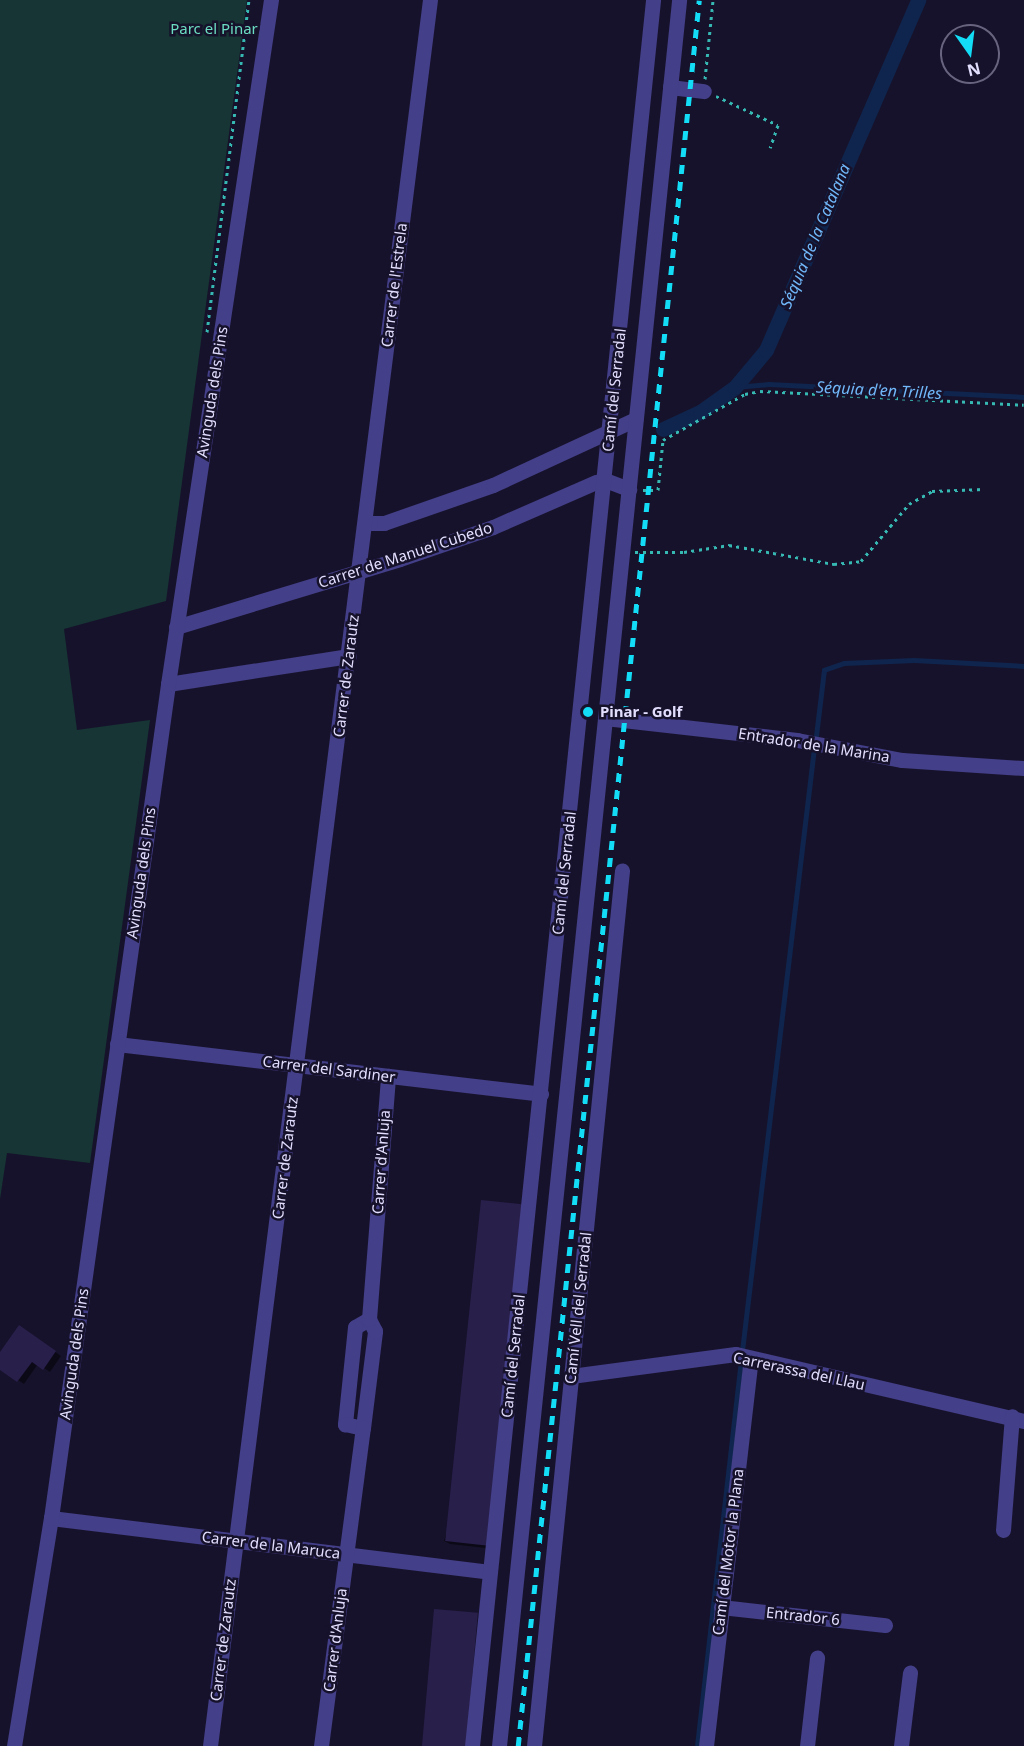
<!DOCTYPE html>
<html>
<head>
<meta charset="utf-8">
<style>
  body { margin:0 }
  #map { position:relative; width:1024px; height:1746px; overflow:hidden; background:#17122b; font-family:"Noto Sans",sans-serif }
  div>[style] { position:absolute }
  .green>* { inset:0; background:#163534 }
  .shadow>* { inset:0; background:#0007 }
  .stream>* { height:4.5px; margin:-2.25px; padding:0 2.25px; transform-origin:2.25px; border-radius:2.25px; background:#0f254d }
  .canal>* { height:15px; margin:-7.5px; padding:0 7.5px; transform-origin:7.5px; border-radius:7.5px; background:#0f254d }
  .building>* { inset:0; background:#291f4b; transform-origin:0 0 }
  .path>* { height:3px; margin-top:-1.5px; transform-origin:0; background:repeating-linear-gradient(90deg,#36b9b3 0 3px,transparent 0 7.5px) }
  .minor>* { height:15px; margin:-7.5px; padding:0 7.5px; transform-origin:7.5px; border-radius:7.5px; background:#433f88 }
  .rail>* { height:4.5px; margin-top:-2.25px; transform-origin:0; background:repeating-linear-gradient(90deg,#12dcf6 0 9px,transparent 0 17px) }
  .dots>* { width:16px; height:16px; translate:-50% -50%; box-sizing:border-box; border:3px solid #17122b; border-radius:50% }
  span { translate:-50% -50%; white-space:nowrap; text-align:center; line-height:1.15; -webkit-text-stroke:5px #17122b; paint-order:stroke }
  .park-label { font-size:15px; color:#6bddc2 }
  .street-label { font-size:15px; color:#e2defe }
  .poi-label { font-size:15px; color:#e2defe; font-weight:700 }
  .left { translate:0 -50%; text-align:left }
  .water-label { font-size:16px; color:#70b8fa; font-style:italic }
  .north { position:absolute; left:940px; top:24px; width:60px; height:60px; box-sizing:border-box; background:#17122b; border:2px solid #68647f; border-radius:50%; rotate:166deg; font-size:16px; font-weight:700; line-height:24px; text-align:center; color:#e2defe }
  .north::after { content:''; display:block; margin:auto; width:21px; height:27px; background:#12dcf6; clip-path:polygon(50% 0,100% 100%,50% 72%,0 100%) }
</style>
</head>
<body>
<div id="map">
  <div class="green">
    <i style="clip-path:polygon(0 0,247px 0,166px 601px,64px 629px,77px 730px,150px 720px,90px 1163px,7px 1153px,0 1199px)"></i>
  </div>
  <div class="shadow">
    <i style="clip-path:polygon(533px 1210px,494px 1549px,450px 1544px,444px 1541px)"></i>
    <i style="clip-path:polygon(25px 1330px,61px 1356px,50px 1372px,38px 1364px,24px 1384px,0 1368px,0 1355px)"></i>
  </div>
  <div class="stream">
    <i style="left:735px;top:387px;width:34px;rotate:-5deg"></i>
    <i style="left:769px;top:384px;width:255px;rotate:2.9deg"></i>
    <i style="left:816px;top:736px;width:66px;rotate:-83.1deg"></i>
    <i style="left:824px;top:670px;width:21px;rotate:-19deg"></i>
    <i style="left:844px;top:663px;width:70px;rotate:-2.5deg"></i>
    <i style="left:914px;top:660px;width:110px;rotate:3.1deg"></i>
    <i style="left:742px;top:1351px;width:607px;rotate:-83.19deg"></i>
    <i style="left:697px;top:1746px;width:389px;rotate:-83.5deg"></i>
  </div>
  <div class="canal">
    <i style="left:663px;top:429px;width:41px;rotate:-24.7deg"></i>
    <i style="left:700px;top:412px;width:43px;rotate:-35.5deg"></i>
    <i style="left:735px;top:387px;width:48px;rotate:-50deg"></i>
    <i style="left:766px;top:350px;width:382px;rotate:-66.5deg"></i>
  </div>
  <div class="building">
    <i style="left:481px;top:1200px;width:46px;height:343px;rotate:6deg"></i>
    <i style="clip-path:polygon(19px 1325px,56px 1351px,43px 1370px,32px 1362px,17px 1382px,0 1370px,0 1352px)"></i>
    <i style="left:434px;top:1609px;width:44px;height:138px;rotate:5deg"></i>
  </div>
  <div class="path">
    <i style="left:705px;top:79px;width:79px;rotate:-84.2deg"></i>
    <i style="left:716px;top:96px;width:68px;rotate:25.1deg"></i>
    <i style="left:778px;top:125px;width:24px;rotate:109deg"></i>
    <i style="left:207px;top:332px;width:335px;rotate:-82.8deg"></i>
    <i style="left:643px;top:490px;width:15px"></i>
    <i style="left:658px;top:490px;width:50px;rotate:-84.3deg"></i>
    <i style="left:663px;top:440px;width:94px;rotate:-29.3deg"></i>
    <i style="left:745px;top:394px;width:15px;rotate:-11deg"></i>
    <i style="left:760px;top:391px;width:264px;rotate:3deg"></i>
    <i style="left:635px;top:552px;width:49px"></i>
    <i style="left:684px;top:552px;width:46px;rotate:-8.8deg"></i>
    <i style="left:729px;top:545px;width:107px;rotate:10.3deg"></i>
    <i style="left:834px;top:564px;width:27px;rotate:-6deg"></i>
    <i style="left:861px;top:561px;width:75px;rotate:-49.9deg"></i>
    <i style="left:909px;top:504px;width:26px;rotate:-29deg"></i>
    <i style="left:932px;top:491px;width:52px;rotate:-2.2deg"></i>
  </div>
  <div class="minor">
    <i style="left:670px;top:87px;width:34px;rotate:7deg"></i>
    <i style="left:365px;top:523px;width:19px"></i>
    <i style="left:384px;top:523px;width:115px;rotate:-19.2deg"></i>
    <i style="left:493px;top:485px;width:157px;rotate:-24.8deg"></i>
    <i style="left:176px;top:627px;width:234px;rotate:-16.9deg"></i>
    <i style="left:400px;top:559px;width:98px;rotate:-19deg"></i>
    <i style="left:493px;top:527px;width:112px;rotate:-23.6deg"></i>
    <i style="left:596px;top:482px;width:9px;rotate:-13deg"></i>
    <i style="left:605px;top:480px;width:26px;rotate:21deg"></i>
    <i style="left:168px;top:684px;width:183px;rotate:-8.8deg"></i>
    <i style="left:605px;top:718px;width:193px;rotate:6.5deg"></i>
    <i style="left:797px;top:740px;width:107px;rotate:10.8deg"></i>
    <i style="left:902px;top:760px;width:122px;rotate:3.8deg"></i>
    <i style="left:117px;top:1044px;width:427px;rotate:6.7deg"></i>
    <i style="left:369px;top:1319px;width:16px;rotate:150deg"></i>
    <i style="left:355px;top:1327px;width:98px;rotate:95.9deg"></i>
    <i style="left:345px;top:1424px;width:18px;rotate:13deg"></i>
    <i style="left:363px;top:1428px;width:98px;rotate:-82.9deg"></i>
    <i style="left:375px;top:1331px;width:13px;rotate:-117deg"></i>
    <i style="left:369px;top:1319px;width:244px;rotate:-85.5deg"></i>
    <i style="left:571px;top:1376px;width:166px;rotate:-7.6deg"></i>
    <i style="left:736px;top:1354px;width:296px;rotate:13.1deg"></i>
    <i style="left:51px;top:1518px;width:442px;rotate:7deg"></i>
    <i style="left:1003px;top:1530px;width:114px;rotate:-85.5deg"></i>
    <i style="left:721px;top:1607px;width:165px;rotate:6.3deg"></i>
    <i style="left:14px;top:1746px;width:231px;rotate:-80.8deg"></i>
    <i style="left:51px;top:1518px;width:842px;rotate:-82.01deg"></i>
    <i style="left:168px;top:684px;width:692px;rotate:-81.44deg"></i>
    <i style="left:210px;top:1746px;width:1760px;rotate:-82.82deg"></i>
    <i style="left:321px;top:1746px;width:321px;rotate:-82.5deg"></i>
    <i style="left:472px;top:1746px;width:1755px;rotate:-84.08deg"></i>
    <i style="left:499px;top:1746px;width:1755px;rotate:-84.11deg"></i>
    <i style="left:534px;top:1746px;width:880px;rotate:-84.26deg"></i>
    <i style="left:706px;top:1746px;width:390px;rotate:-83.4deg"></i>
    <i style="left:807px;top:1746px;width:89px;rotate:-83.5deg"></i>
    <i style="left:901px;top:1746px;width:74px;rotate:-83deg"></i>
  </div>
  <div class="rail">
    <i style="left:518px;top:1746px;width:1755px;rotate:-84.08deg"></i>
  </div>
  <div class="dots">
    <i style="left:588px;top:712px;background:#12dcf6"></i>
  </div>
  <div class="park-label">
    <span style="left:214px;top:29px">Parc el Pinar</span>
  </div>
  <div class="street-label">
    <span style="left:394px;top:285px;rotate:-83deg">Carrer de l'Estrela</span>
    <span style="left:614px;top:390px;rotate:-84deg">Camí del Serradal</span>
    <span style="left:212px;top:392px;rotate:-81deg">Avinguda dels Pins</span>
    <span style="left:405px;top:555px;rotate:-18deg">Carrer de Manuel Cubedo</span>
    <span style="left:346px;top:676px;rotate:-83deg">Carrer de Zarautz</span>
    <span style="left:814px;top:745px;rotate:9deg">Entrador de la Marina</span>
    <span style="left:141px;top:873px;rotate:-82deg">Avinguda dels Pins</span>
    <span style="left:564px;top:873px;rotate:-84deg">Camí del Serradal</span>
    <span style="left:329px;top:1069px;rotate:7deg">Carrer del Sardiner</span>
    <span style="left:285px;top:1158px;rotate:-83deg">Carrer de Zarautz</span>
    <span style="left:381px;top:1162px;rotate:-86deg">Carrer d'Anluja</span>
    <span style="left:578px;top:1308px;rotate:-84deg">Camí Vell del Serradal</span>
    <span style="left:74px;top:1354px;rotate:-82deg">Avinguda dels Pins</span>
    <span style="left:513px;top:1356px;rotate:-84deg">Camí del Serradal</span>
    <span style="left:799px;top:1371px;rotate:12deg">Carrerassa del Llau</span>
    <span style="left:271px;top:1545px;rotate:7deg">Carrer de la Maruca</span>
    <span style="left:728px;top:1552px;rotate:-83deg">Camí del Motor la Plana</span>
    <span style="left:803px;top:1616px;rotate:6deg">Entrador 6</span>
    <span style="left:223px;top:1640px;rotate:-83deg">Carrer de Zarautz</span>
    <span style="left:335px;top:1640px;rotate:-83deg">Carrer d'Anluja</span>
  </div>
  <div class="poi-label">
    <span class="left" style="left:600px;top:712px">Pinar - Golf</span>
  </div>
  <div class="water-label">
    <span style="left:815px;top:236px;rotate:-67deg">Séquia de la Catalana</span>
    <span style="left:879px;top:390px;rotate:3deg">Séquia d'en Trilles</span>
  </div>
  <div class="north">N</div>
</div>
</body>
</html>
